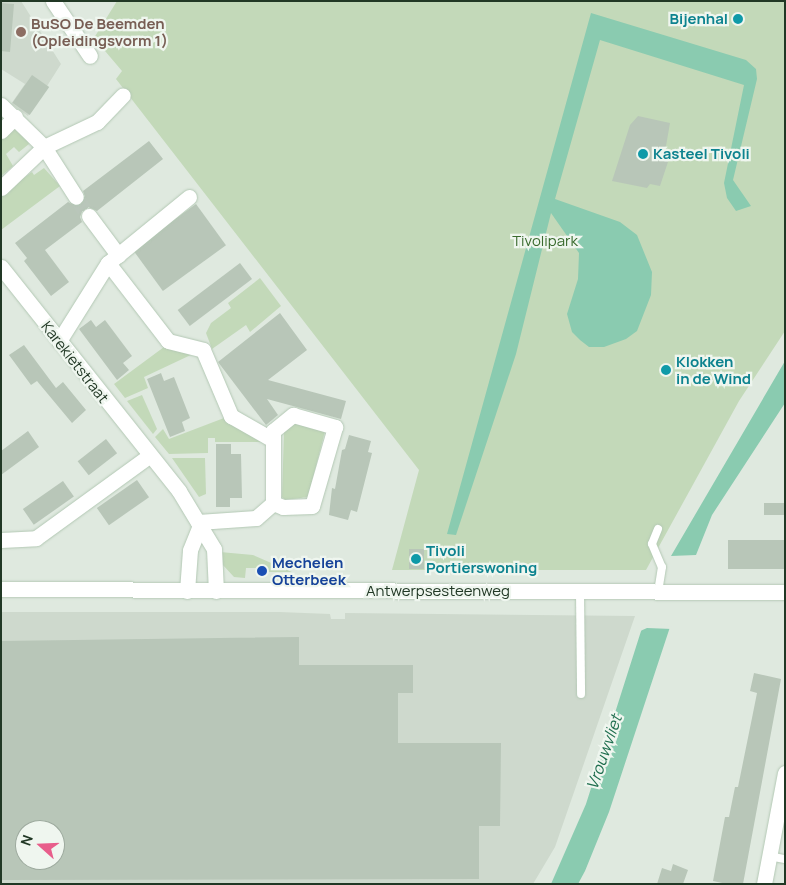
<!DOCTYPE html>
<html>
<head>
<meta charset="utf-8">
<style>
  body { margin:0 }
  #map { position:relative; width:786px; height:885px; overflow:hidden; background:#dfe9df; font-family:Manrope,sans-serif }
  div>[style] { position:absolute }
  .built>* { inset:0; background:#ced9cd }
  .green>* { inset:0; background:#c3d9b9 }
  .water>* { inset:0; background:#8acbb0 }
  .pier>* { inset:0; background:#dfe9df }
  .building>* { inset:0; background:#b8c6b8; transform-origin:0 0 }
  .street-tunnel>* { height:15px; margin-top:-7.5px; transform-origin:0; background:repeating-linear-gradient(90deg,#b9c6ba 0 15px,transparent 0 23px) }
  .roads { filter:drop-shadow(0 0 1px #b3c8b4) drop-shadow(0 0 1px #b3c8b4) }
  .lane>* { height:8px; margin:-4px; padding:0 4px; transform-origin:4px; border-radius:4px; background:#fff }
  .street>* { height:15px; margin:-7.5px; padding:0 7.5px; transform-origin:7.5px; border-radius:7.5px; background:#fff }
  .secondary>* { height:15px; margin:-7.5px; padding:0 7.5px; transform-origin:7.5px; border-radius:7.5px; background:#fff }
  .dots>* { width:14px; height:14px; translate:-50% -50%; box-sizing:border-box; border:2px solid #eff6ef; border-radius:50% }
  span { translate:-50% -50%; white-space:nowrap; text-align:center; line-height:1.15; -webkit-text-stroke:4.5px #eff6ef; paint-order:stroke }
  .culture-label { font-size:15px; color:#0d838f; font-weight:700 }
  .right { translate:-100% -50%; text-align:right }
  .left { translate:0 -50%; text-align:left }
  .education-label { font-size:15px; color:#785e54; font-weight:700 }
  .park-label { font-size:15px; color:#3a6b2e }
  .street-label { font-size:15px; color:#213825 }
  .transit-label { font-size:15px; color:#164399; font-weight:700 }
  .water-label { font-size:16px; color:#206f4f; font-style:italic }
  .frame { position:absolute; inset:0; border:2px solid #213825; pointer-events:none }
  .north { position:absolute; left:15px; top:820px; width:50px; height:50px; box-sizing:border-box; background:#eff6ef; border:1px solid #9daa9e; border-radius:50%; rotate:290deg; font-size:14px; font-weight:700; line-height:20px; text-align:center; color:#213825 }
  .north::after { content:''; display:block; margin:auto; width:18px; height:22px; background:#e85e8b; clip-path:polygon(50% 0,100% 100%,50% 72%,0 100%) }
</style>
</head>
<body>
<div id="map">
  <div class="built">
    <i style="clip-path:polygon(1px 1px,21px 1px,61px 64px,28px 116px,11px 104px,25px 84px,1px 69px)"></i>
    <i style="clip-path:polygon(evenodd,1px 612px,279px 612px,330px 614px,331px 619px,345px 619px,345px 613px,635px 616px,555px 847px,533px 884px,1px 884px,1px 612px,25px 830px,55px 830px,55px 860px,25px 860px,25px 830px)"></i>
  </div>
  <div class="green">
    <i style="clip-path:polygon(117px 1px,785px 1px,785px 331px,739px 401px,646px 570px,392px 570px,419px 470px,116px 79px,122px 71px,94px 38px)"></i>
    <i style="clip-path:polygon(17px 126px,25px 133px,29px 144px,19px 152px,14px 147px,6px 154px,13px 166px,1px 176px,1px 139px)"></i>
    <i style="clip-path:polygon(44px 168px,60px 186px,1px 230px,1px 194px,32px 172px,34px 175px)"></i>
    <i style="clip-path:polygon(260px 278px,281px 306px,250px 332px,246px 325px,212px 349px,206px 333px,211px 323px,231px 308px,228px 303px)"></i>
    <i style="clip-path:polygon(164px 347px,195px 353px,144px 377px,148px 388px,125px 398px,114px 384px)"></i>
    <i style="clip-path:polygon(142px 395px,157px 429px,153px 434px,127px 401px)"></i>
    <i style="clip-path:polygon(224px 418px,263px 442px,215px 442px,215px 438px,208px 438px,208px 453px,169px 454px,155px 437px,163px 429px,169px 439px)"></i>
    <i style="clip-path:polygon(294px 423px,325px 431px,308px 497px,285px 500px,282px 497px,284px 432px)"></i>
    <i style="clip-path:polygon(172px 458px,205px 458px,206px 494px,199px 497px)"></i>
    <i style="clip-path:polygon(220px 552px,253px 555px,292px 572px,264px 572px,264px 568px,246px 568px,245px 578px,234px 577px,222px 564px)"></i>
  </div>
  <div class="water">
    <i style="clip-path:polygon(591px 13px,746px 60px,756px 69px,757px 79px,733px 180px,751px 206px,736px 211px,727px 198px,724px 183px,744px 85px,600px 40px,555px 199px,620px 222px,637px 235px,652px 272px,651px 295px,637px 331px,626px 339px,604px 347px,589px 347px,580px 340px,572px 332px,567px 314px,578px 279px,579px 253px,551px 213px,516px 354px,456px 535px,447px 534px)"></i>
    <i style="clip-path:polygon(785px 361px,785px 403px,712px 515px,696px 555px,671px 556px)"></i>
    <i style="clip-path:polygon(670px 627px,609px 812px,585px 871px,578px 884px,551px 884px,586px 804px,642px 628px)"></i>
  </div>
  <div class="pier">
    <i style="clip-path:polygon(670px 624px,672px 629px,647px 628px,638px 632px,642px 626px)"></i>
  </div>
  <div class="building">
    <i style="clip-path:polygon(1px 3px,14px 4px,10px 52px,1px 51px)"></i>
    <i style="left:32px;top:75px;width:21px;height:34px;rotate:35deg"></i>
    <i style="clip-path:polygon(638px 116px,670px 123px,666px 146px,661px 151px,668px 162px,660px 186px,650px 184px,647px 188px,612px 181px,630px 125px)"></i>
    <i style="clip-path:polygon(149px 141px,163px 159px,97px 211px,88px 207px,83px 209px,80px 217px,82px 222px,45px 250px,69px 282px,51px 296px,24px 261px,27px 258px,15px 243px,68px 202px,76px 206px,81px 205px,85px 197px,83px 191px)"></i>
    <i style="left:196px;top:204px;width:51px;height:78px;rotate:54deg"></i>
    <i style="left:240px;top:263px;width:20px;height:78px;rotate:53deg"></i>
    <i style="clip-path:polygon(280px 313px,307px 350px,268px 380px,346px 401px,341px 419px,267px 399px,278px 415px,266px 425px,218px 362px)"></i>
    <i style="clip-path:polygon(91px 320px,96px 327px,105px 320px,132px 356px,123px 363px,129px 370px,117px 380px,79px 329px)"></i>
    <i style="clip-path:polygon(24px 345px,56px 388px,63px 382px,86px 410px,72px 423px,37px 381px,31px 385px,9px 355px)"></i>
    <i style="clip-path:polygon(161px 373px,164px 381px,174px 377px,190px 418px,182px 422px,185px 431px,170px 437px,147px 379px)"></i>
    <i style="clip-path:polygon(28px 431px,39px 447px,1px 475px,1px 451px)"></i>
    <i style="clip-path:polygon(349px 435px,371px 441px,368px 452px,372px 453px,357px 512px,351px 510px,348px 520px,329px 515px,332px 488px,335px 489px,342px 450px,345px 449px)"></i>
    <i style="left:106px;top:439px;width:18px;height:36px;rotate:52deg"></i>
    <i style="clip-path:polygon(216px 444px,231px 444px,231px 454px,241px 454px,242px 498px,230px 498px,230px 507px,216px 507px)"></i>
    <i style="left:137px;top:480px;width:21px;height:49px;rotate:55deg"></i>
    <i style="left:63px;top:481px;width:19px;height:49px;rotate:55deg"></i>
    <i style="left:764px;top:503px;width:21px;height:12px"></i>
    <i style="left:728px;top:540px;width:57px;height:29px"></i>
    <i style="left:409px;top:549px;width:15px;height:20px"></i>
    <i style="clip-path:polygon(evenodd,299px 637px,299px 665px,413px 665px,413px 693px,398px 693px,398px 743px,501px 743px,500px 826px,479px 826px,479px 879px,1px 880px,1px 641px,299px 637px,25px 830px,55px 830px,55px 860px,25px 860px,25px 830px)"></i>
    <i style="clip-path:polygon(754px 673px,781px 679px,743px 884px,727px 884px,713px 881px,725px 817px,729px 817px,735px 787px,738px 787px,752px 718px,757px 693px,750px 691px)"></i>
    <i style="clip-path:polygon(673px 864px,688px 870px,683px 884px,657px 884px,662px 868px,671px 871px)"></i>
  </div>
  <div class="street-tunnel">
    <i style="left:76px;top:197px;width:23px;rotate:56deg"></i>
  </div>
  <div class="roads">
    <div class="lane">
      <i style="left:658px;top:529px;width:16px;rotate:112deg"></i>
      <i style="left:652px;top:544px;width:25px;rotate:67deg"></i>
      <i style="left:662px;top:567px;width:24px;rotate:99deg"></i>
      <i style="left:580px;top:591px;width:103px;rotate:89.4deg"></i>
      <i style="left:769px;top:856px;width:16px;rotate:11deg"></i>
    </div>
    <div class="street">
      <i style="left:53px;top:1px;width:66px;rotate:56.1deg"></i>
      <i style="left:1px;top:105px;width:60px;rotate:44.3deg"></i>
      <i style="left:44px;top:147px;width:59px;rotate:57.4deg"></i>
      <i style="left:1px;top:131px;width:20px;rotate:-45deg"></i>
      <i style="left:1px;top:188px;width:59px;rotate:-43.6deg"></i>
      <i style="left:44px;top:147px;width:59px;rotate:-25.3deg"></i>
      <i style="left:97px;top:122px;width:37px;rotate:-46deg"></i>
      <i style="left:189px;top:197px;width:104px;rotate:140.8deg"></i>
      <i style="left:108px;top:263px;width:98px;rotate:52.4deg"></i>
      <i style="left:168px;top:341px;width:36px;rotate:14deg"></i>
      <i style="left:203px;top:350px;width:72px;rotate:67deg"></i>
      <i style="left:231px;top:416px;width:48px;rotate:29.7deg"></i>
      <i style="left:89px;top:216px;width:49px;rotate:53.4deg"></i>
      <i style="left:1px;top:267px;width:286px;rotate:51.5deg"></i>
      <i style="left:179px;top:491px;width:68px;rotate:58.9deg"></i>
      <i style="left:214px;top:549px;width:42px;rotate:87.3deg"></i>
      <i style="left:59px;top:341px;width:92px;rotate:-57.9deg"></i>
      <i style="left:198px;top:522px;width:58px;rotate:-3.9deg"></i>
      <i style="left:256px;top:518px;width:23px;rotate:-41deg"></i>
      <i style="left:273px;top:503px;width:72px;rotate:-90deg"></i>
      <i style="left:273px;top:431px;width:26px;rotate:-39deg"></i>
      <i style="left:293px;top:415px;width:44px;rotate:15.9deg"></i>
      <i style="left:335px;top:427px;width:82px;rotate:106.2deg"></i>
      <i style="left:312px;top:506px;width:29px;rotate:178deg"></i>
      <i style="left:283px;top:507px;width:11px;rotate:-158deg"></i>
      <i style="left:1px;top:540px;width:35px;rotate:-3deg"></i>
      <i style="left:36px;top:538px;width:140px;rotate:-36deg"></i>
      <i style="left:187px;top:591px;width:41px;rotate:-85.8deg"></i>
      <i style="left:190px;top:550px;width:24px;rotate:-68deg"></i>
      <i style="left:764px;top:884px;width:113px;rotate:-79.3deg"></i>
    </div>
    <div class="secondary">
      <i style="left:1px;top:589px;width:784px;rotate:0.22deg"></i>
    </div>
  </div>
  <div class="dots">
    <i style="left:738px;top:19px;background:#0f9aa8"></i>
    <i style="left:21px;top:32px;background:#8d6e63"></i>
    <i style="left:643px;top:154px;background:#0f9aa8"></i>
    <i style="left:666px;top:370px;background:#0f9aa8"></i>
    <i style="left:416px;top:559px;background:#0f9aa8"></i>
    <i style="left:262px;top:571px;background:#1a4fb4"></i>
  </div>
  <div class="culture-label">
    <span class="right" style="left:728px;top:19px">Bijenhal</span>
    <span class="left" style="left:653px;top:154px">Kasteel Tivoli</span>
    <span class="left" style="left:676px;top:370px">Klokken<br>in de Wind</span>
    <span class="left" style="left:426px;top:559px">Tivoli<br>Portierswoning</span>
  </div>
  <div class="education-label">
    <span class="left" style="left:31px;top:32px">BuSO De Beemden<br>(Opleidingsvorm 1)</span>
  </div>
  <div class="park-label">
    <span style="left:545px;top:241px">Tivolipark</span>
  </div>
  <div class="street-label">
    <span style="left:75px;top:362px;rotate:52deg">Karekietstraat</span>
    <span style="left:438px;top:591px">Antwerpsesteenweg</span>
  </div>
  <div class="transit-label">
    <span class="left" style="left:272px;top:571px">Mechelen<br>Otterbeek</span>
  </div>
  <div class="water-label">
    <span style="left:604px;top:752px;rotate:-71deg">Vrouwvliet</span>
  </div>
  <div class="frame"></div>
  <div class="north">N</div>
</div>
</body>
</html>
